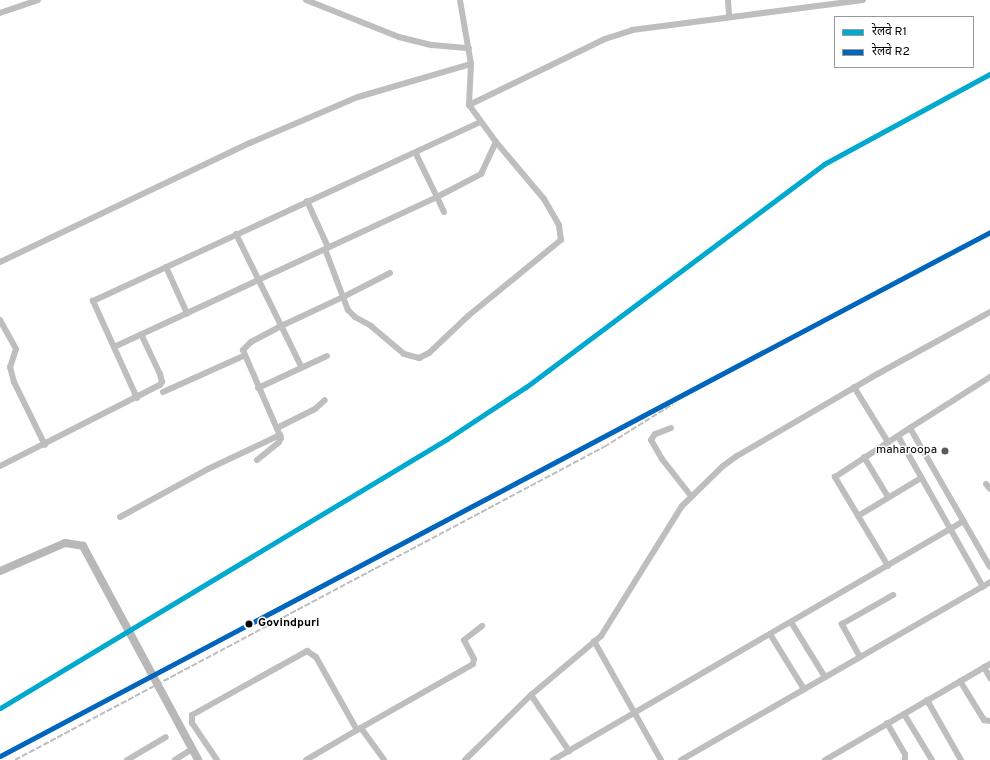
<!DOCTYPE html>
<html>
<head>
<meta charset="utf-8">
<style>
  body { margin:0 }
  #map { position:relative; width:990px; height:760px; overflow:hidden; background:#fff; font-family:Overpass,"Noto Sans Devanagari",sans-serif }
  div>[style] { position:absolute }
  .minor>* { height:6px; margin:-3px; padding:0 3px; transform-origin:3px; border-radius:3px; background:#bebebe }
  .secondary>* { height:8px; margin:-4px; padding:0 4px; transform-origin:4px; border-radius:4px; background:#b8b8b8 }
  .rail>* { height:2px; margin-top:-1px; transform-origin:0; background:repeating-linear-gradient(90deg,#bebebe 0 6px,transparent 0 8px) }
  .rail-1>* { height:5px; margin:-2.5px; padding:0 2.5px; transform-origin:2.5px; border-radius:2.5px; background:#00a9ce }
  .rail-2>* { height:5px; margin:-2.5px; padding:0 2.5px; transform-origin:2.5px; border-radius:2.5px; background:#0065bd }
  .dots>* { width:11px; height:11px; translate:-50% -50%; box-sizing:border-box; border:2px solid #fff; border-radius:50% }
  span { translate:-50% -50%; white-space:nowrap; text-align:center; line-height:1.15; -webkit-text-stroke:3px #fff; paint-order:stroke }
  .poi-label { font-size:12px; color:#000 }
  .right { translate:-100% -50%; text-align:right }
  .stop-label { font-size:12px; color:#000; font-weight:700 }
  .left { translate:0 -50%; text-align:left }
  .legend { position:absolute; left:834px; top:16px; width:140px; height:52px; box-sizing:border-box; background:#fff; border:1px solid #999; margin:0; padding:5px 7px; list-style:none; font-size:12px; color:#000 }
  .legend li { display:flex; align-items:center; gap:8px; height:20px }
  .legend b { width:20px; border:1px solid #999 }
</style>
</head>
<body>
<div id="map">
  <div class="minor">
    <i style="left:306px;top:0;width:100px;rotate:21.7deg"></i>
    <i style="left:399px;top:37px;width:34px;rotate:14deg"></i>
    <i style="left:432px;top:45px;width:37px;rotate:5deg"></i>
    <i style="left:728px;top:0;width:16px;rotate:86deg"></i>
    <i style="left:0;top:13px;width:40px;rotate:-18.9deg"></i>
    <i style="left:471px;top:64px;width:41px;rotate:92.8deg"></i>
    <i style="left:469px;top:105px;width:151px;rotate:-25.9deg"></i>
    <i style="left:605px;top:39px;width:28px;rotate:-18deg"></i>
    <i style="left:632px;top:30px;width:233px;rotate:-7.4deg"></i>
    <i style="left:307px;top:201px;width:51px;rotate:65.5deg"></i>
    <i style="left:444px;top:212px;width:17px;rotate:-115deg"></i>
    <i style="left:437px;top:197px;width:50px;rotate:-27.6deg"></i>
    <i style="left:481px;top:174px;width:35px;rotate:-65deg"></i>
    <i style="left:236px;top:234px;width:149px;rotate:63.8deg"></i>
    <i style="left:0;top:262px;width:277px;rotate:-25.5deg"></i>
    <i style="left:250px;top:143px;width:117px;rotate:-23.1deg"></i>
    <i style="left:358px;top:97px;width:118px;rotate:-16.3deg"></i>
    <i style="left:471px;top:64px;width:65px;rotate:-99.8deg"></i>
    <i style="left:166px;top:267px;width:51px;rotate:65.5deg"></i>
    <i style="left:390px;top:273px;width:53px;rotate:152.9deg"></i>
    <i style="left:343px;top:297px;width:14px;rotate:69deg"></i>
    <i style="left:348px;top:310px;width:10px;rotate:45deg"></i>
    <i style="left:355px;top:317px;width:18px;rotate:29deg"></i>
    <i style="left:371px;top:326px;width:43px;rotate:40.3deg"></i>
    <i style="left:404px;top:354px;width:16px;rotate:15deg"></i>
    <i style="left:419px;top:358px;width:11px;rotate:-27deg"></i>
    <i style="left:429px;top:353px;width:54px;rotate:-43.5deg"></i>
    <i style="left:468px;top:316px;width:120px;rotate:-39.3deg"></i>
    <i style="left:561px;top:240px;width:15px;rotate:-98deg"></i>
    <i style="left:559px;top:225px;width:30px;rotate:-120deg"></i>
    <i style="left:544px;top:199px;width:75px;rotate:-130.1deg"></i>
    <i style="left:496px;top:142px;width:46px;rotate:-126.1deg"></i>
    <i style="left:0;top:320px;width:33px;rotate:61deg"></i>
    <i style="left:16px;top:349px;width:19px;rotate:108deg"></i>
    <i style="left:10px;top:367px;width:16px;rotate:75deg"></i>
    <i style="left:14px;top:382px;width:70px;rotate:63.8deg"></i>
    <i style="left:114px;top:347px;width:356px;rotate:-24.9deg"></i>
    <i style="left:437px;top:197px;width:48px;rotate:-116deg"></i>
    <i style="left:990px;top:377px;width:95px;rotate:147.5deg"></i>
    <i style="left:910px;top:428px;width:160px;rotate:60.1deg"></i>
    <i style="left:854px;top:387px;width:65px;rotate:58.3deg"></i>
    <i style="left:258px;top:388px;width:76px;rotate:-24.9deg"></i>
    <i style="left:163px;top:392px;width:88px;rotate:-24.2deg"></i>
    <i style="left:137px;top:398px;width:107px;rotate:-114.4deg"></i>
    <i style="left:93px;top:301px;width:427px;rotate:-24.8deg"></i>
    <i style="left:277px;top:428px;width:42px;rotate:-26.6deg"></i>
    <i style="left:315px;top:409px;width:13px;rotate:-42deg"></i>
    <i style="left:671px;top:428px;width:17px;rotate:159deg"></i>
    <i style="left:655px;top:434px;width:7px;rotate:124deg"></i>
    <i style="left:651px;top:440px;width:22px;rotate:60deg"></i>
    <i style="left:662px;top:459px;width:47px;rotate:51.9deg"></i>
    <i style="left:898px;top:436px;width:173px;rotate:60.6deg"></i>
    <i style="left:864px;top:457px;width:47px;rotate:59deg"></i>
    <i style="left:257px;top:460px;width:28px;rotate:-39deg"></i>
    <i style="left:279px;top:442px;width:4px;rotate:-63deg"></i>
    <i style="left:281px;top:438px;width:96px;rotate:-113.4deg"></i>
    <i style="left:243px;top:350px;width:11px;rotate:-45deg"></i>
    <i style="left:251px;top:342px;width:32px;rotate:-28deg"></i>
    <i style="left:279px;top:327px;width:71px;rotate:-25.1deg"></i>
    <i style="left:343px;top:297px;width:51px;rotate:-110.6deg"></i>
    <i style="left:0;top:466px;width:179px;rotate:-26.9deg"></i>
    <i style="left:160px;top:385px;width:4px;rotate:-56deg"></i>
    <i style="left:162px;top:382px;width:8px;rotate:-104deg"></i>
    <i style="left:160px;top:374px;width:44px;rotate:-115.4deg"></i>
    <i style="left:986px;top:484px;width:6px;rotate:51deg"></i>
    <i style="left:858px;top:516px;width:74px;rotate:-31.1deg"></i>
    <i style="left:120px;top:517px;width:100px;rotate:-28.6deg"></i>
    <i style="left:208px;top:469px;width:80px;rotate:-25.3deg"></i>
    <i style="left:888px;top:566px;width:104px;rotate:-120.8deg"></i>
    <i style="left:835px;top:477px;width:90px;rotate:-33.2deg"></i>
    <i style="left:791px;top:622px;width:65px;rotate:58.3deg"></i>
    <i style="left:770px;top:634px;width:65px;rotate:58.3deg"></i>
    <i style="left:594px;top:641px;width:137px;rotate:60.6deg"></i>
    <i style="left:860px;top:657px;width:38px;rotate:-119deg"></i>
    <i style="left:842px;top:624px;width:59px;rotate:-29.6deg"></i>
    <i style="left:984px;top:667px;width:13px;rotate:61deg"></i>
    <i style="left:960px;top:681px;width:46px;rotate:58.4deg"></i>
    <i style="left:984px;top:720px;width:6px;rotate:9deg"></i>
    <i style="left:531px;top:695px;width:68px;rotate:55.8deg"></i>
    <i style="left:927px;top:700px;width:69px;rotate:60.5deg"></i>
    <i style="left:904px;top:714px;width:54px;rotate:58.7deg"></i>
    <i style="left:887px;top:723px;width:36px;rotate:60deg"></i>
    <i style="left:905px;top:754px;width:6px;rotate:90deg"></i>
    <i style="left:361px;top:728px;width:39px;rotate:54deg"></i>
    <i style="left:357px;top:730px;width:133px;rotate:-29.6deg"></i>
    <i style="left:473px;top:664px;width:5px;rotate:-79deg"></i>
    <i style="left:474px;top:659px;width:21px;rotate:-118deg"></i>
    <i style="left:464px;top:640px;width:23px;rotate:-38deg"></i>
    <i style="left:127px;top:760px;width:45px;rotate:-30.5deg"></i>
    <i style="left:175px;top:760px;width:20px;rotate:-33deg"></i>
    <i style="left:217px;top:760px;width:45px;rotate:-124deg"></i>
    <i style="left:192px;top:723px;width:8px;rotate:-90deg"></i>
    <i style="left:192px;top:715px;width:132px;rotate:-29.1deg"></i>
    <i style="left:307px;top:651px;width:11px;rotate:34deg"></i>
    <i style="left:316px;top:657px;width:84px;rotate:60.7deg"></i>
    <i style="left:357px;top:730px;width:59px;rotate:149.5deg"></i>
    <i style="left:465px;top:760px;width:93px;rotate:-44.6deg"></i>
    <i style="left:531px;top:695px;width:92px;rotate:-40.1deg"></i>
    <i style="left:601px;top:636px;width:153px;rotate:-58.1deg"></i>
    <i style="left:682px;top:506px;width:57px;rotate:-44.3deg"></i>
    <i style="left:723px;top:466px;width:17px;rotate:-36deg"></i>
    <i style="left:737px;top:456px;width:156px;rotate:-30.3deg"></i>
    <i style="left:872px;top:377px;width:135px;rotate:-28.8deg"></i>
    <i style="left:553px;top:760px;width:475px;rotate:-30.2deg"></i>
    <i style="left:681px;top:760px;width:357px;rotate:-29.9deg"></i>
    <i style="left:825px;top:760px;width:191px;rotate:-30.2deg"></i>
  </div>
  <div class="secondary">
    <i style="left:0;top:571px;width:71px;rotate:-23.3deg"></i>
    <i style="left:65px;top:543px;width:18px;rotate:9deg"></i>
    <i style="left:83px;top:546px;width:243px;rotate:61.7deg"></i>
  </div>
  <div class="rail">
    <i style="left:0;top:708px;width:522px;rotate:-31.04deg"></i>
    <i style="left:447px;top:439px;width:95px;rotate:-33.4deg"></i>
    <i style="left:526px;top:387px;width:372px;rotate:-36.8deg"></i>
    <i style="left:824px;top:164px;width:189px;rotate:-28.5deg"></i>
    <i style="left:15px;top:760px;width:667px;rotate:-27.99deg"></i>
    <i style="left:604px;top:447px;width:81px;rotate:-31.9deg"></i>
  </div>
  <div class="rail-1">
    <i style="left:0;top:708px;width:522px;rotate:-31.04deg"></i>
    <i style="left:447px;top:439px;width:95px;rotate:-33.4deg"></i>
    <i style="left:526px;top:387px;width:372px;rotate:-36.8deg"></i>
    <i style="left:824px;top:164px;width:189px;rotate:-28.5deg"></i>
  </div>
  <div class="rail-2">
    <i style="left:0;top:756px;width:1120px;rotate:-27.89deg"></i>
  </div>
  <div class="dots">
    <i style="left:945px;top:451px;background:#595959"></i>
    <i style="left:249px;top:624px;background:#000"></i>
  </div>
  <div class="poi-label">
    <span class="right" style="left:937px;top:451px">maharoopa</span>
  </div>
  <div class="stop-label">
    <span class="left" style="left:258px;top:624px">Govindpuri</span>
  </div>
  <ul class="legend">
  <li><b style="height:5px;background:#00a9ce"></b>रेलवे R1</li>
  <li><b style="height:5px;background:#0065bd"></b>रेलवे R2</li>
  </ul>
</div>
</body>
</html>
